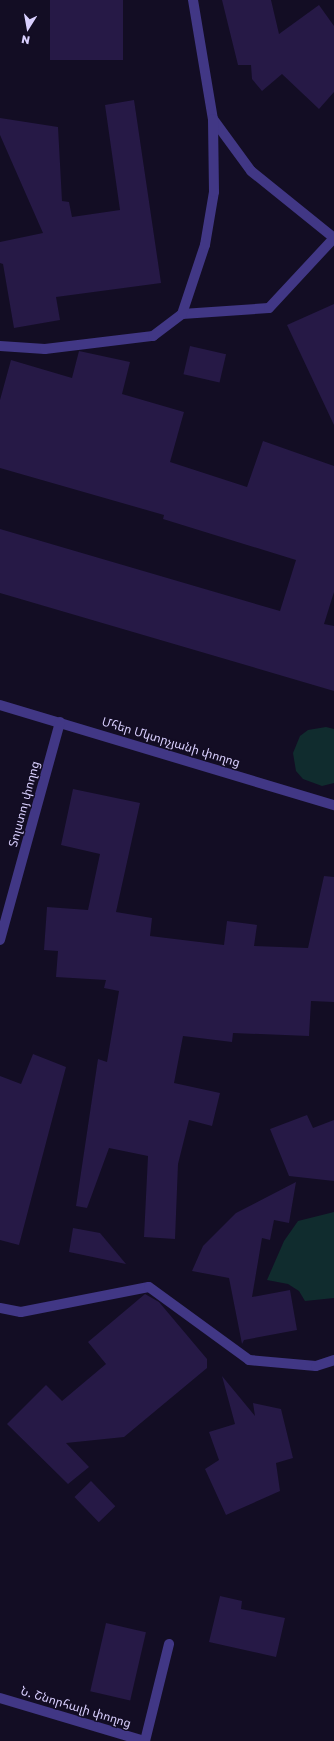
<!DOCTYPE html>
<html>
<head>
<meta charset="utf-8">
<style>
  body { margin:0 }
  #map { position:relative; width:334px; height:1741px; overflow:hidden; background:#130d24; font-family:"Golos Text","Noto Sans Armenian",sans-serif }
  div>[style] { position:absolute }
  .green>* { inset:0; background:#102c2e }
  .building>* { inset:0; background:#261946; transform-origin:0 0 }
  .minor>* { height:10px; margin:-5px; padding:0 5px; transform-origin:5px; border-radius:5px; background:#413785 }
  span { translate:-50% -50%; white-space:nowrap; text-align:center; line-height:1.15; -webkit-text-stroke:3px #130d24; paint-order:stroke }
  .street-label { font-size:12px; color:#dad0ff }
  .north { position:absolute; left:8px; top:8px; width:40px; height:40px; -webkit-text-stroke:3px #130d24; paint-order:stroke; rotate:191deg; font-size:11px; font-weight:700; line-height:16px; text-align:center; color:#dad0ff }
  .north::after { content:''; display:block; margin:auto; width:14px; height:18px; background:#dad0ff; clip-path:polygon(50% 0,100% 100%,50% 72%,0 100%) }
</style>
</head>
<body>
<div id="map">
  <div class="green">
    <i style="clip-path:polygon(326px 727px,334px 729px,334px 783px,322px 786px,303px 779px,296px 771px,293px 753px,300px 736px,308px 730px)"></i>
    <i style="clip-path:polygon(334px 1212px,334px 1298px,305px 1301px,299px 1291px,288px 1284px,267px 1280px,284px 1241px,298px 1221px)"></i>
  </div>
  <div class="building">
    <i style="left:50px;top:0;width:73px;height:60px"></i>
    <i style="clip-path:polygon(222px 0,271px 0,279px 34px,319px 5px,334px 26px,334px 92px,319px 109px,282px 74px,262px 91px,252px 79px,251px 65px,238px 65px)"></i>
    <i style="clip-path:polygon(134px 100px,161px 283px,56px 297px,60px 320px,14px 328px,3px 264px,0 263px,0 242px,43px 233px,0 135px,0 118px,58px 127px,62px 201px,69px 202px,72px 217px,120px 210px,105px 105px)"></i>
    <i style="clip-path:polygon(334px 304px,334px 425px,287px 325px)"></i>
    <i style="left:190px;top:346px;width:37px;height:29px;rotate:13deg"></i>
    <i style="clip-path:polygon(79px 351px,130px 362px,122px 394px,184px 412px,170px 462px,247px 487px,263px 441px,334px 466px,334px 592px,324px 624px,334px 626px,334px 691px,0 593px,0 529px,280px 611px,296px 560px,163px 519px,164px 515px,0 468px,0 400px,11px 360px,72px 378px)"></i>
    <i style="clip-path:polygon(73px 789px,140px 803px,116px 912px,152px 918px,150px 936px,224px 945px,227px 921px,257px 925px,254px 946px,308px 948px,324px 876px,334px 877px,334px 1002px,311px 1001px,309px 1036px,233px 1033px,232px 1042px,183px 1036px,174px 1083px,220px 1093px,212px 1126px,189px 1120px,178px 1164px,175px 1239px,144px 1237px,148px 1156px,109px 1148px,87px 1208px,76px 1206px,98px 1059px,107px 1062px,119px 991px,104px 988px,106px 980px,56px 977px,58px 951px,44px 950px,47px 907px,88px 910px,100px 854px,61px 845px)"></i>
    <i style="clip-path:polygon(33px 1054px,66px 1067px,19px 1245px,0 1240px,0 1076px,21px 1084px)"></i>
    <i style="clip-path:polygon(307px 1115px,313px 1128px,334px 1120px,334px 1181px,289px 1176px,270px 1129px)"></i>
    <i style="clip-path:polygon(296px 1182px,289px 1223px,274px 1220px,270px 1240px,262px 1238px,252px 1297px,290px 1290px,297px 1330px,244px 1340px,242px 1344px,229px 1278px,192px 1271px,203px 1246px,236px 1213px)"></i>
    <i style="clip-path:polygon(73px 1228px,100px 1233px,126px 1264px,69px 1252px)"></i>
    <i style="clip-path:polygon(145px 1294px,159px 1302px,207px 1359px,207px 1368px,124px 1437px,66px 1443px,89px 1467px,68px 1484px,7px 1424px,46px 1385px,62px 1401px,106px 1364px,88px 1342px)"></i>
    <i style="clip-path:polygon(222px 1376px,255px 1416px,253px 1403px,281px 1409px,293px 1458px,276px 1463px,280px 1491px,226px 1515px,205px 1469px,219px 1460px,209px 1432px,235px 1424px)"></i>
    <i style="left:91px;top:1481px;width:35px;height:23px;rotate:46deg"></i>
    <i style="clip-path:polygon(220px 1596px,242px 1601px,241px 1609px,285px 1618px,276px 1657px,209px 1642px)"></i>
    <i style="left:106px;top:1623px;width:41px;height:70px;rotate:13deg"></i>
  </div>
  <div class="minor">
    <i style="left:193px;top:0;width:121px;rotate:80.5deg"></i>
    <i style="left:213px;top:119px;width:64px;rotate:53.8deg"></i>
    <i style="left:251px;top:171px;width:107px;rotate:38.9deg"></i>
    <i style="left:182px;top:314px;width:87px;rotate:-3.9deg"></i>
    <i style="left:269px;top:308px;width:96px;rotate:-47.1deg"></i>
    <i style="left:0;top:346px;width:45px;rotate:3.8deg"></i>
    <i style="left:45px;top:349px;width:109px;rotate:-6.9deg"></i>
    <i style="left:153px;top:336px;width:36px;rotate:-37deg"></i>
    <i style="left:182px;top:314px;width:73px;rotate:-71.6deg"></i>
    <i style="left:205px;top:245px;width:54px;rotate:-80.4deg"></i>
    <i style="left:214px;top:192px;width:73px;rotate:-90.8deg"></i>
    <i style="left:0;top:705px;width:349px;rotate:16.7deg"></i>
    <i style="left:0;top:940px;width:226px;rotate:-74.6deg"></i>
    <i style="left:0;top:1308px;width:21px;rotate:11deg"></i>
    <i style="left:21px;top:1312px;width:130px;rotate:-11.1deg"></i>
    <i style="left:149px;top:1287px;width:124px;rotate:36.1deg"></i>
    <i style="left:249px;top:1360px;width:67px;rotate:5.1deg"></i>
    <i style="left:316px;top:1366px;width:19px;rotate:-18deg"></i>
    <i style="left:0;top:1698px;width:150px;rotate:16.6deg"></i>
    <i style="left:145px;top:1741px;width:100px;rotate:-76.1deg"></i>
  </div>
  <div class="street-label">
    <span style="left:171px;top:742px;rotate:17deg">Մհեր Մկտրչյանի փողոց</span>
    <span style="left:24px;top:804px;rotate:-75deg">Տոլստոյ փողոց</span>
    <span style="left:76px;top:1707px;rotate:17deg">Ն. Շնորհալի փողոց</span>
  </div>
  <div class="north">N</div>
</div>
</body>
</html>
